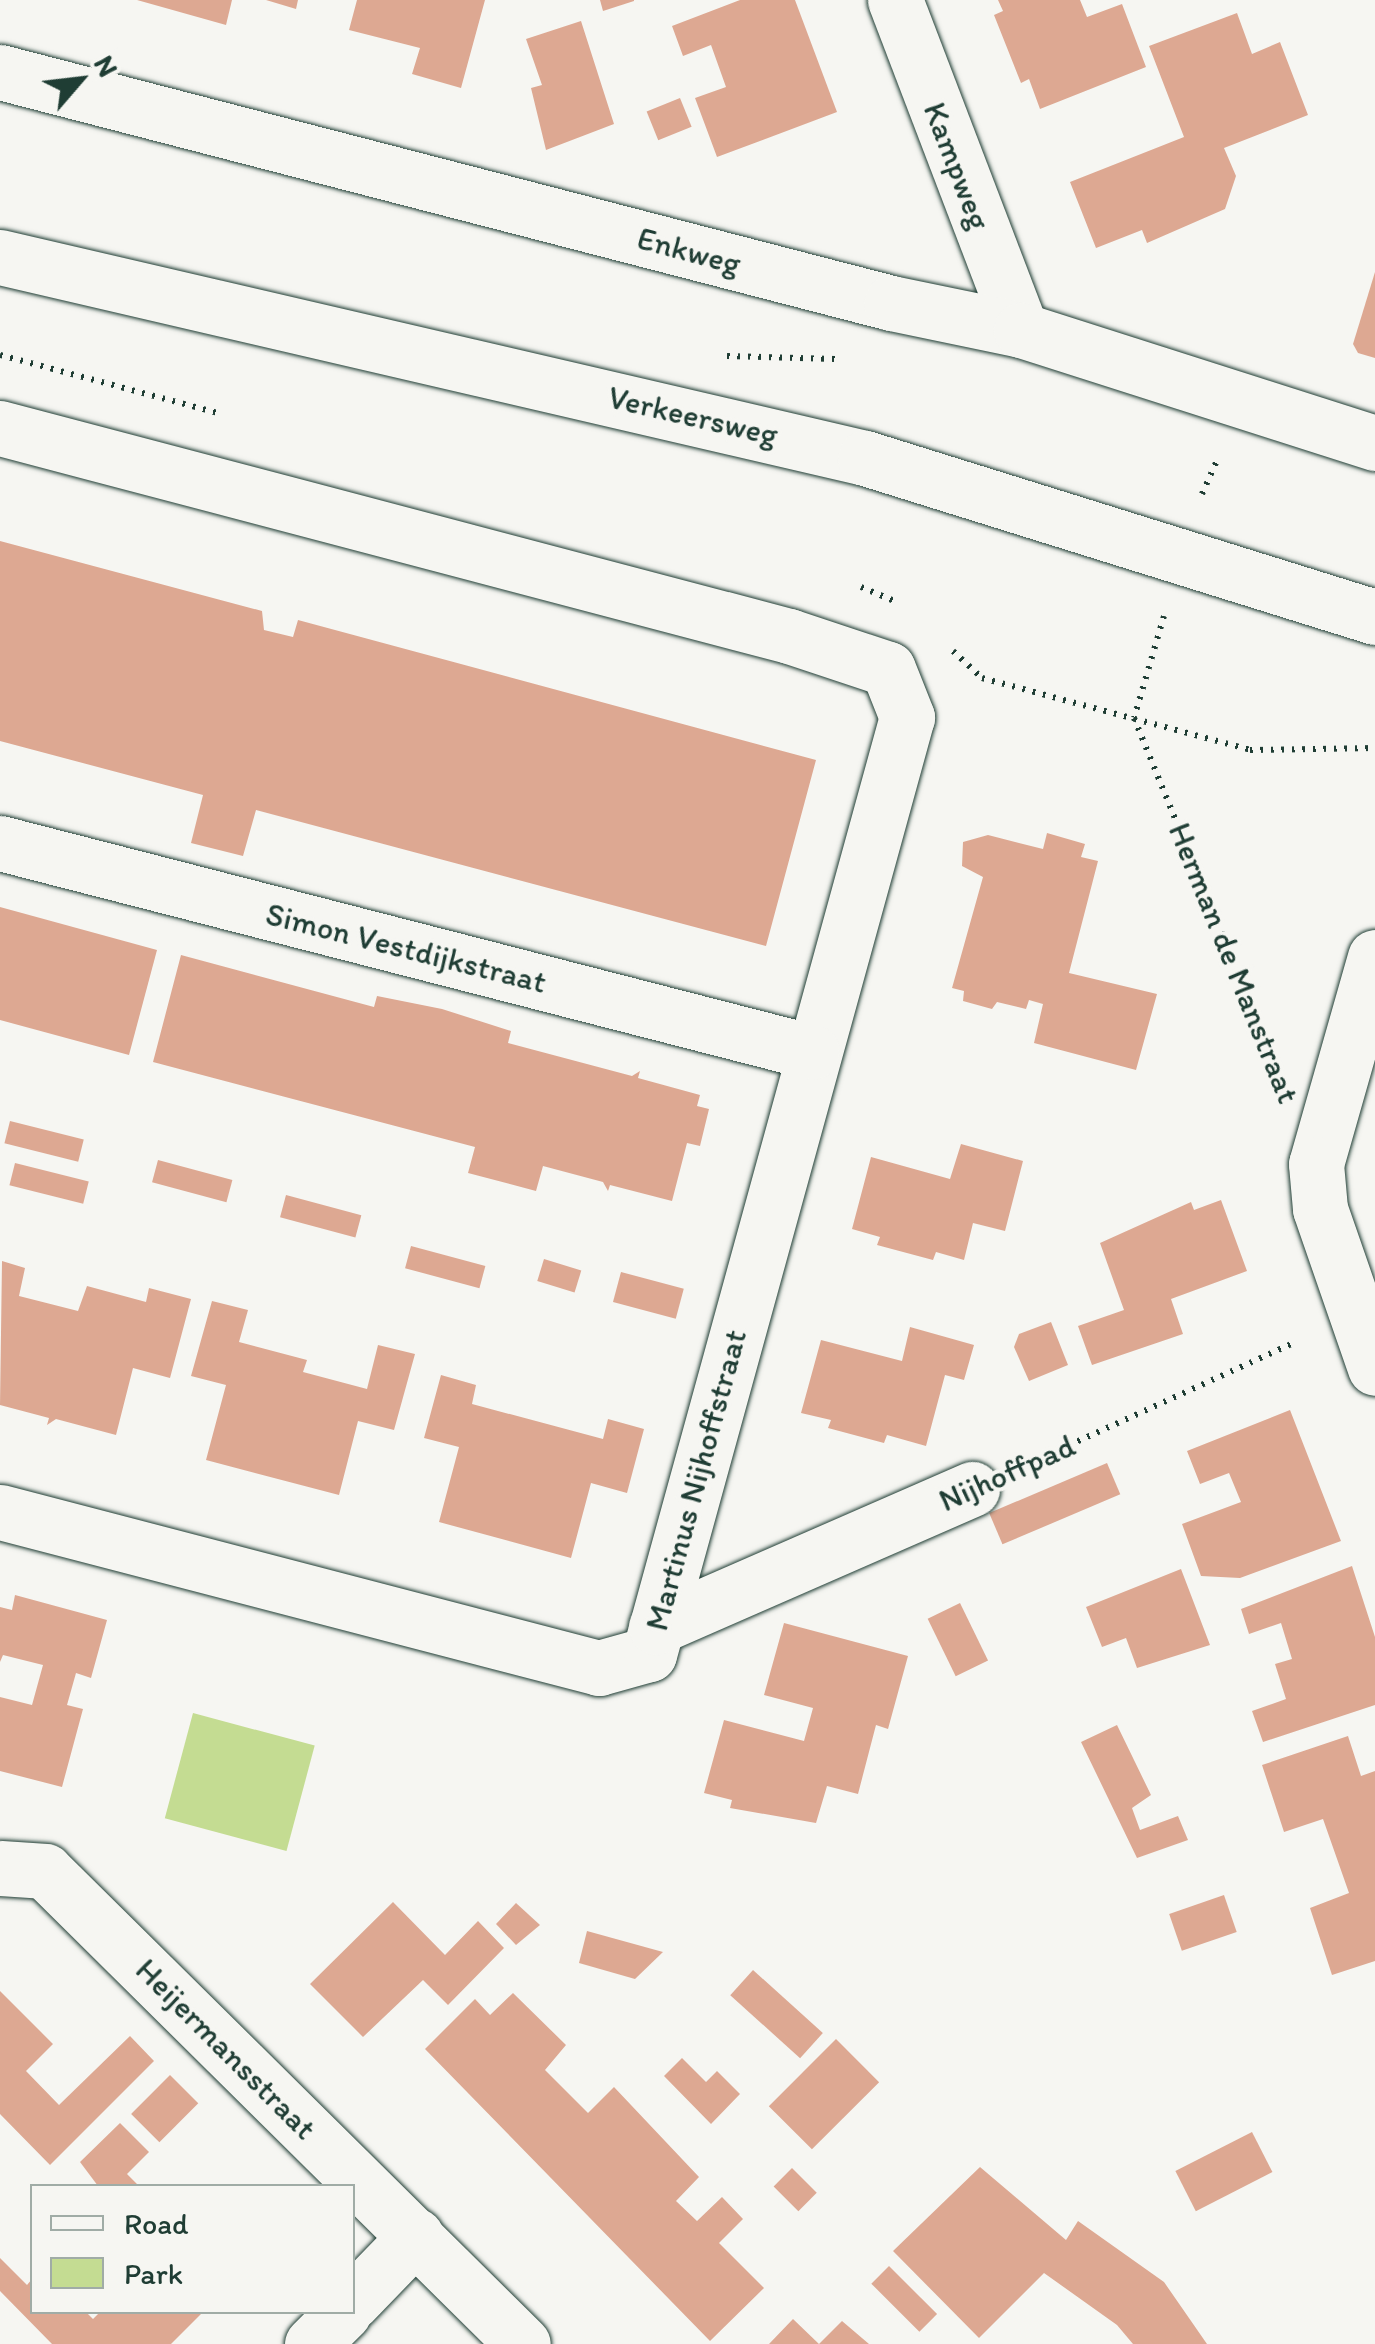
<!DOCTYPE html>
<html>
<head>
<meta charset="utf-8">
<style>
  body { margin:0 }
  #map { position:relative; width:1375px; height:2344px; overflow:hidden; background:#f6f6f2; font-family:Itim,sans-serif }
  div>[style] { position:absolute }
  .green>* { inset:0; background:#c4dc92; transform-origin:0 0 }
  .building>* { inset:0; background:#dda892; transform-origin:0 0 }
  .path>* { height:6px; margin-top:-3px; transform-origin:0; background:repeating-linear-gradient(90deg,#1f3d34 0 2.5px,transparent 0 10.5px) }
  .roads { filter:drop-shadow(0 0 2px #1f3d34) drop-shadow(0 0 2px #1f3d34) }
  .street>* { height:55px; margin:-27.5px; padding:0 27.5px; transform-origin:27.5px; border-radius:27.5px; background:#f6f6f2 }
  .secondary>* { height:55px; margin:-27.5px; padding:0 27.5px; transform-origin:27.5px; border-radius:27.5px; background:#f6f6f2 }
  span { translate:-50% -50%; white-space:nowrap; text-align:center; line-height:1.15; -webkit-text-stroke:8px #f6f6f2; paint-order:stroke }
  .street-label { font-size:32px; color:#1f3d34 }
  .legend { position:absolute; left:30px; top:2184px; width:325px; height:130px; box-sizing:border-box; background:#f6f6f2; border:2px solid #a0aca6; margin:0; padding:12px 18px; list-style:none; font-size:30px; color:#1f3d34 }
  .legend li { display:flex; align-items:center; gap:20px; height:50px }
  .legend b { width:50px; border:2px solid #a0aca6 }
  .north { position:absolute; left:30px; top:30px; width:100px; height:100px; -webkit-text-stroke:8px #f6f6f2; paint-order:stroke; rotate:62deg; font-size:28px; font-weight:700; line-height:40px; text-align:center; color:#1f3d34 }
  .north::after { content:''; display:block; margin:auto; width:35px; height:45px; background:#1f3d34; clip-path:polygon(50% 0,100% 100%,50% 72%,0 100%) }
</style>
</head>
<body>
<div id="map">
  <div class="green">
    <i style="left:193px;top:1713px;width:126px;height:109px;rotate:15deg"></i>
  </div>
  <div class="building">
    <i style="clip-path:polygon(137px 0,232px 0,226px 25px)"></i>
    <i style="clip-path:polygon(266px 0,298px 0,296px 9px)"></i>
    <i style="clip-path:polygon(357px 0,485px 0,461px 88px,412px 74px,420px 48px,349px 30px)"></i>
    <i style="clip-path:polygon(600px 0,634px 0,634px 1px,603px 11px)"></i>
    <i style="clip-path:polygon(740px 0,795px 0,837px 112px,717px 157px,695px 98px,726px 87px,711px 45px,683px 56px,672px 26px)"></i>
    <i style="clip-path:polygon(998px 0,1080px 0,1087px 17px,1122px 4px,1146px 67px,1040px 109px,1029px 79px,1021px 83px,994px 15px,1003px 11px)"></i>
    <i style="clip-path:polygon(1237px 13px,1252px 54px,1280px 42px,1308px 115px,1224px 148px,1236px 176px,1225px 209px,1147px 243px,1142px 230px,1096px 248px,1070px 182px,1184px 137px,1149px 46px)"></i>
    <i style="clip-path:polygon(581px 21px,614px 124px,546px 150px,531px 88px,542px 85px,526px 39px)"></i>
    <i style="left:680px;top:98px;width:31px;height:36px;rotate:68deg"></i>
    <i style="clip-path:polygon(1375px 272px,1375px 358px,1358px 353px,1353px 344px)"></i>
    <i style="clip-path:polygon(0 541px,262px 611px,264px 630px,293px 637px,298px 620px,816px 760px,766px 946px,256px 810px,243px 856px,191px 843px,203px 795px,0 741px)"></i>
    <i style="clip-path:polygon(1047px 833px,1085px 844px,1081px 857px,1098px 861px,1069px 973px,1157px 994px,1136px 1070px,1034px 1043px,1043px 1004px,1029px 1000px,1026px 1009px,997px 1002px,992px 1009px,963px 1001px,964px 991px,952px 988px,983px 877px,962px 866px,963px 842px,988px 835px,1043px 849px)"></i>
    <i style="clip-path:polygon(0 907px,157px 950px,129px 1055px,0 1020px)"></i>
    <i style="clip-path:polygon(181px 955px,374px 1007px,377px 996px,442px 1009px,511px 1031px,508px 1043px,632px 1076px,640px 1071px,638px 1078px,700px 1095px,697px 1106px,709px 1109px,700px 1146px,687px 1143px,672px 1201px,610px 1185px,608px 1191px,603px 1182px,543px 1166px,536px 1191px,468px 1173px,475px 1147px,153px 1062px)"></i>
    <i style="left:10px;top:1121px;width:76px;height:23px;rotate:14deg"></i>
    <i style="clip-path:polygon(961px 1144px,1023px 1161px,1005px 1231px,973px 1223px,964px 1260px,936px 1252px,933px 1260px,877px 1245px,880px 1237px,852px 1229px,871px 1157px,950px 1179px)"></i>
    <i style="left:158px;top:1160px;width:77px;height:23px;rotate:15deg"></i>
    <i style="left:15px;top:1163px;width:76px;height:23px;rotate:14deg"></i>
    <i style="left:286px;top:1195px;width:78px;height:23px;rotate:15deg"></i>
    <i style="clip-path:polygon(1221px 1200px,1247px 1271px,1171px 1299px,1183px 1334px,1092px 1365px,1078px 1326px,1124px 1310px,1100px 1243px,1191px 1202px,1194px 1210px)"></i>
    <i style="left:411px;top:1246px;width:77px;height:23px;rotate:15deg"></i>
    <i style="left:544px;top:1259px;width:39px;height:23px;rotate:17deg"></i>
    <i style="clip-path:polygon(2px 1261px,25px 1268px,19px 1296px,78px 1311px,87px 1286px,146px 1302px,149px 1288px,191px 1299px,170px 1378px,133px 1368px,116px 1435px,56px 1419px,47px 1425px,49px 1418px,0 1405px)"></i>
    <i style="left:621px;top:1272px;width:65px;height:31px;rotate:15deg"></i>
    <i style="clip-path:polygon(212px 1301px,248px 1310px,239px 1342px,307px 1360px,303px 1372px,367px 1389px,378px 1345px,415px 1354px,394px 1430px,358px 1421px,339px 1495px,206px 1460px,226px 1385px,191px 1376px)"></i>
    <i style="clip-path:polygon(1051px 1322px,1068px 1365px,1029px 1381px,1014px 1347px,1019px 1334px)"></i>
    <i style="clip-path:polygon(910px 1327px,974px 1345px,964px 1380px,945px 1375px,926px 1446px,887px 1435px,884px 1443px,828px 1428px,831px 1420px,801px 1413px,821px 1340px,902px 1361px)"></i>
    <i style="clip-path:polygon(441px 1375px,476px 1385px,472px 1404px,603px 1439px,608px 1419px,644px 1429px,627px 1493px,591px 1483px,571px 1558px,439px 1522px,459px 1447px,424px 1438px)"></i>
    <i style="clip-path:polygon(1290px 1410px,1341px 1541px,1240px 1578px,1201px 1576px,1182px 1524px,1241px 1502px,1229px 1473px,1200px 1484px,1187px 1451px)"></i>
    <i style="left:1107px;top:1463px;width:34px;height:128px;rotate:67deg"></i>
    <i style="clip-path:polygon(1352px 1566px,1375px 1637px,1375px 1705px,1263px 1742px,1252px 1711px,1286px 1699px,1275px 1664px,1292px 1659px,1281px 1623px,1249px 1634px,1241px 1609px)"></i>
    <i style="clip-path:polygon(1181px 1569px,1210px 1645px,1137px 1668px,1126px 1638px,1102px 1647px,1086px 1607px)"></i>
    <i style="clip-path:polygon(15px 1595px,107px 1620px,91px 1678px,76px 1673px,67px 1705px,83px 1709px,62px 1787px,0 1771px,0 1697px,32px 1705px,43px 1665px,3px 1655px,0 1662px,0 1607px,12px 1610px)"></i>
    <i style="left:960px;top:1603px;width:64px;height:36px;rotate:64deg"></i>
    <i style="clip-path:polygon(784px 1623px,908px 1656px,888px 1729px,876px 1725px,858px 1794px,827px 1786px,816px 1823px,730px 1808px,732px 1800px,704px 1793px,724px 1720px,804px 1741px,813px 1708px,764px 1695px)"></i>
    <i style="clip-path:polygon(1117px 1725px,1151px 1795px,1132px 1808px,1140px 1830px,1178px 1816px,1188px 1840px,1137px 1858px,1081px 1742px)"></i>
    <i style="clip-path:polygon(1348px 1736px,1361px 1776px,1375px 1771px,1375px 1961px,1332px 1975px,1310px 1908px,1349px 1893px,1323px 1819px,1284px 1832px,1262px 1765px)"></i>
    <i style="left:1224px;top:1895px;width:39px;height:58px;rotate:71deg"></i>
    <i style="clip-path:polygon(393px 1902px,445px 1955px,478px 1921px,504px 1948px,448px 2005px,423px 1980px,363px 2037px,310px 1984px)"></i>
    <i style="clip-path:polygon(516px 1903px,540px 1925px,516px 1945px,496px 1924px)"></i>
    <i style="clip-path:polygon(587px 1931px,663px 1952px,635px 1979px,579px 1963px)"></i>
    <i style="left:753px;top:1970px;width:94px;height:34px;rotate:42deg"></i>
    <i style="clip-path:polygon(0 1991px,53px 2044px,26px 2071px,59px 2105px,130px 2036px,154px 2061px,50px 2165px,0 2114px)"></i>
    <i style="clip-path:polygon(513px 1993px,566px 2045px,545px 2070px,588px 2113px,614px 2087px,699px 2177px,676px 2201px,697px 2221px,722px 2197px,743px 2219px,719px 2243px,764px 2288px,710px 2341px,425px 2049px,475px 1999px,490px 2015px)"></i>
    <i style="left:836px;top:2039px;width:61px;height:95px;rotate:45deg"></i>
    <i style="clip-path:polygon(682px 2058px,706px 2082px,717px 2071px,740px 2094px,711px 2124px,664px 2076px)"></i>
    <i style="left:170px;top:2075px;width:40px;height:55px;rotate:45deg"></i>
    <i style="clip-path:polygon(120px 2123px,149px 2152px,127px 2174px,139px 2186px,98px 2186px,80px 2162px)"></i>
    <i style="left:1252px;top:2132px;width:45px;height:86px;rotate:63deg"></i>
    <i style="clip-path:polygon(980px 2167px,1066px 2240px,1078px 2221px,1164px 2282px,1207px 2344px,1133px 2344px,1117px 2325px,1044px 2273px,979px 2338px,893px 2251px)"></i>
    <i style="left:792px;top:2168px;width:35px;height:26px;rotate:45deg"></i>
    <i style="clip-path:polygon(0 2258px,27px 2285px,32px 2279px,32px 2312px,86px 2312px,93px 2319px,100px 2312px,203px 2312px,171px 2344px,52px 2344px,0 2291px)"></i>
    <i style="left:889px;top:2266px;width:68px;height:25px;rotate:45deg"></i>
    <i style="clip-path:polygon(793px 2319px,819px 2344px,842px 2321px,869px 2344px,769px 2344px)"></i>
  </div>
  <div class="path">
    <i style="left:0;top:355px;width:229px;rotate:14.9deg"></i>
    <i style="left:727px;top:356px;width:108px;rotate:1.6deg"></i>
    <i style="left:1202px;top:494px;width:37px;rotate:-66deg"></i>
    <i style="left:861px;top:587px;width:41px;rotate:22.8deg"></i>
    <i style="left:1164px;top:616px;width:106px;rotate:106.4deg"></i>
    <i style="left:1134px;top:718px;width:376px;rotate:67.8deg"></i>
    <i style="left:953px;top:651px;width:40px;rotate:43deg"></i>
    <i style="left:982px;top:678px;width:278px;rotate:15deg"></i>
    <i style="left:1250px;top:750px;width:125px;rotate:-0.9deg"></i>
    <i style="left:1030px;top:1463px;width:292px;rotate:-24.5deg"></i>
  </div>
  <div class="roads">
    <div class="street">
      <i style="left:895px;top:0;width:353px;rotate:69.1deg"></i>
      <i style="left:0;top:72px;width:920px;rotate:14.53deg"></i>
      <i style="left:891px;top:303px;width:133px;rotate:11.7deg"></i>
      <i style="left:1021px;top:330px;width:372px;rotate:17.7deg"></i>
      <i style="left:0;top:428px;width:816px;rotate:14.77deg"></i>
      <i style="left:789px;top:636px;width:104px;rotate:18.4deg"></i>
      <i style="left:888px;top:669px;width:52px;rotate:68.4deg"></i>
      <i style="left:907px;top:717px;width:972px;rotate:105.39deg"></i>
      <i style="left:649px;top:1654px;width:52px;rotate:164.4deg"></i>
      <i style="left:599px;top:1668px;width:619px;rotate:-165.4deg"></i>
      <i style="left:0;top:843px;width:838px;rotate:14.43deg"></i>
      <i style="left:1375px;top:957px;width:215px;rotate:105.9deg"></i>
      <i style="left:1316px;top:1164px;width:45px;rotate:84.9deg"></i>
      <i style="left:1320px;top:1209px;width:168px;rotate:70.9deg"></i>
      <i style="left:656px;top:1627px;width:345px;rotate:-23.6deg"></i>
      <i style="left:0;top:1868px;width:45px;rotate:3.8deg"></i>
      <i style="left:45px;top:1871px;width:672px;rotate:44.7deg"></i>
      <i style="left:352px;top:2302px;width:92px;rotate:-45.9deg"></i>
      <i style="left:312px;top:2344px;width:45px;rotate:-45deg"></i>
    </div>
    <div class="secondary">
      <i style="left:0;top:257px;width:888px;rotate:13.08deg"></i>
      <i style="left:865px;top:458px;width:534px;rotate:17.32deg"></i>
    </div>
  </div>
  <div class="street-label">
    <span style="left:957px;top:166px;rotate:69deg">Kampweg</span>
    <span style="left:689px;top:251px;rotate:15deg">Enkweg</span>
    <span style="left:693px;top:416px;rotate:13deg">Verkeersweg</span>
    <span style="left:406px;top:948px;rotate:14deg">Simon Vestdijkstraat</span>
    <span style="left:1234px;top:963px;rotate:68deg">Herman de Manstraat</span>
    <span style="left:1007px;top:1473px;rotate:-24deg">Nijhoffpad</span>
    <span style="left:696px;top:1480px;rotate:-75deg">Martinus Nijhoffstraat</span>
    <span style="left:226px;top:2049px;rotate:45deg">Heijermansstraat</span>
  </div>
  <ul class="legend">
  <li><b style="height:12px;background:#f6f6f2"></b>Road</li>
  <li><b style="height:28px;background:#c4dc92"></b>Park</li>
  </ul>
  <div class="north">N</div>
</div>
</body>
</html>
